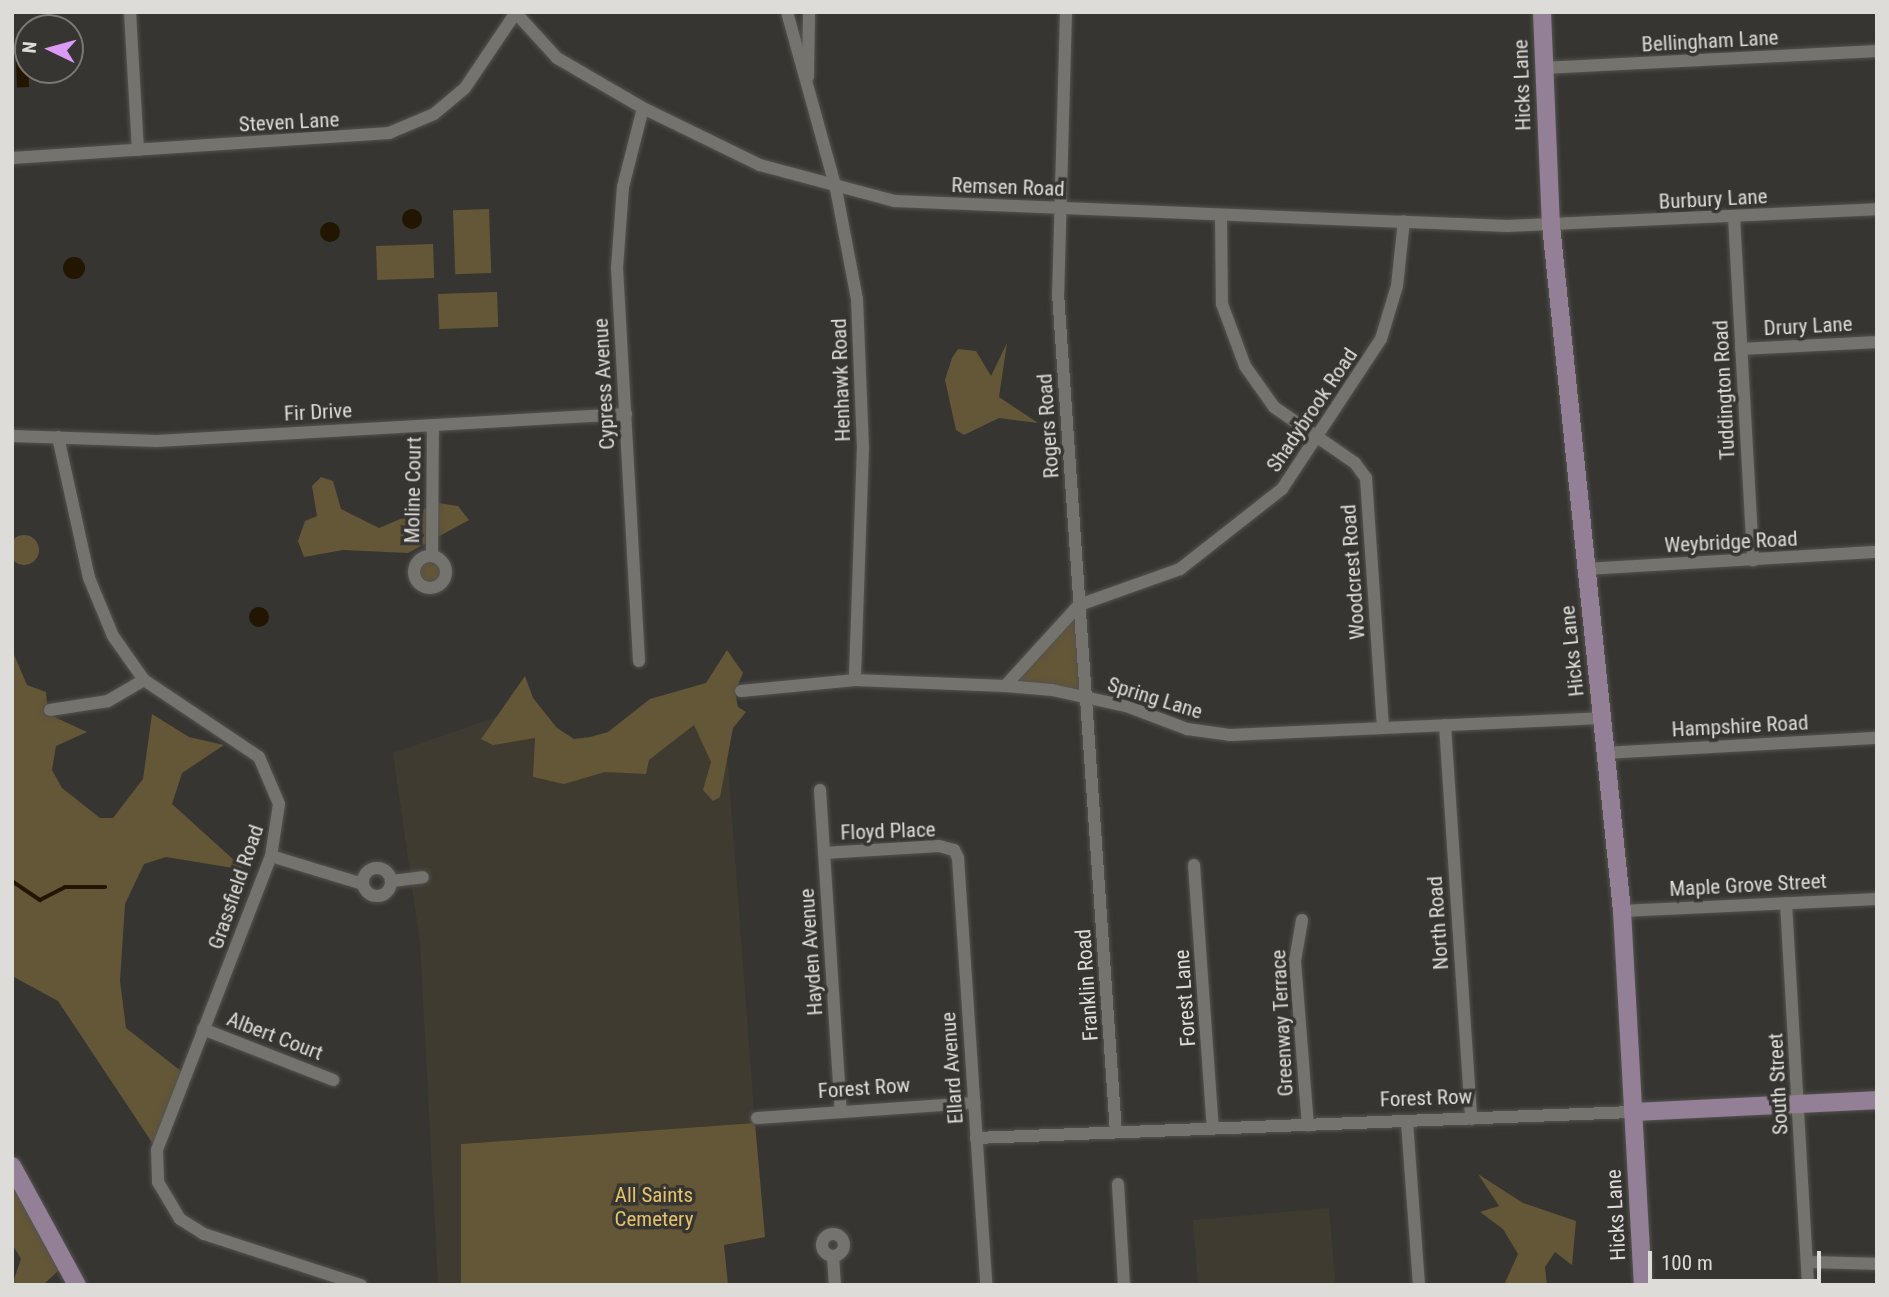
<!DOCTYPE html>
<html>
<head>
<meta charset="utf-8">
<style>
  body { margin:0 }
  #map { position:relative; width:1889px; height:1297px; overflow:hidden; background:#363531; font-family:"Roboto Condensed",sans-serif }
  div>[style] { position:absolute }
  .built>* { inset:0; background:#3f3b31; transform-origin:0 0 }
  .green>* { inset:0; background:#645737; transform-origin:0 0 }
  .round { border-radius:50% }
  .water>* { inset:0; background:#221600; transform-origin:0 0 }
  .stream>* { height:3.5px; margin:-1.75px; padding:0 1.75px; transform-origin:1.75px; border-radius:1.75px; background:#221600 }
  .roads { filter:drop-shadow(0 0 2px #53524f) drop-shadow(0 0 2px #53524f) }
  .street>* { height:12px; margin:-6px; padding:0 6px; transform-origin:6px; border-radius:6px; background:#75736e }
  .street>.ring { margin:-6px; padding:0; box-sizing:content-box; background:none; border:12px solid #75736e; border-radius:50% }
  .secondary>* { height:18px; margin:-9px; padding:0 9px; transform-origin:9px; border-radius:9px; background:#938096 }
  span { translate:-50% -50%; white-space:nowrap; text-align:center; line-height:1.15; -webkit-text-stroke:7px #363531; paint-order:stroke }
  .street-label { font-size:21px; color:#dddcd9 }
  .park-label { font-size:21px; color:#e5c36c }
  .frame { position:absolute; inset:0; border:14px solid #dddcd9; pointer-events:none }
  .north { position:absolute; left:14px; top:14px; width:70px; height:70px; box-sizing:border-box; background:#363531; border:2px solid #797874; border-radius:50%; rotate:275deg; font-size:19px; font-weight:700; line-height:28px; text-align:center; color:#dddcd9 }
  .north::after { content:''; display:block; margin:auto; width:24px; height:32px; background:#da9af6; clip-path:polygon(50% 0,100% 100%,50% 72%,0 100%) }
  .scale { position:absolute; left:1648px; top:1251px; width:173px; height:32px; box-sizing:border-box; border:4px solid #dddcd9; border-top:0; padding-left:9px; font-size:21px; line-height:24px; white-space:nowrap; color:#dddcd9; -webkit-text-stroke:5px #363531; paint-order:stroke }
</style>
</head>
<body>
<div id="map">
  <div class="built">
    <i style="clip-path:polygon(525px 707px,551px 754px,724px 712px,755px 1123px,461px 1144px,461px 1285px,438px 1285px,420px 943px,393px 753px)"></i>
    <i style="left:1329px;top:1208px;width:77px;height:137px;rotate:85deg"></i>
  </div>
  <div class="green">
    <i style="left:489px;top:209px;width:64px;height:36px;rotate:88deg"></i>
    <i style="left:433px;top:244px;width:34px;height:57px;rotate:88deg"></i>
    <i style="left:497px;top:292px;width:35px;height:59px;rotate:88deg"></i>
    <i style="clip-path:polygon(1007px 343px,999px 397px,1038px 423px,999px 418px,964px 435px,956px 430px,945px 380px,952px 358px,958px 349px,976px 351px,991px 376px)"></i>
    <i style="clip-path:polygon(321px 477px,333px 481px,341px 509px,379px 528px,438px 503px,458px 506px,469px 520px,408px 553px,343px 550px,304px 557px,298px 541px,305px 521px,317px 516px,312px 486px)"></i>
    <i class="round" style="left:9px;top:535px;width:30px;height:30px"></i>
    <i class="round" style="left:417px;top:559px;width:26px;height:26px"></i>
    <i style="clip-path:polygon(1077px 611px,1083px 694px,1012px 684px)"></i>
    <i style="clip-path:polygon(12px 650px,27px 685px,46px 692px,48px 714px,87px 732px,56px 746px,52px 770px,62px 788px,100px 818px,113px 818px,143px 779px,152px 714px,189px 737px,224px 745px,182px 773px,172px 804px,245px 870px,166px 857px,144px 864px,125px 904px,120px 981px,126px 1028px,186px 1075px,157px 1150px,58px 1001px,12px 976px)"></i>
    <i style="clip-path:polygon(727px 650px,743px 673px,735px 692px,738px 707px,746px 712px,733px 728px,720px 797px,713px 801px,703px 790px,711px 762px,694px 725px,649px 760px,646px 774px,605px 772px,564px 784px,533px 777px,535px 738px,493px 745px,481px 739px,525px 676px,533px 698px,557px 728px,574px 739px,590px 737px,608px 732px,650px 699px,706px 683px)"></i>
    <i style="clip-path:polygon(755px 1123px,765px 1237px,724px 1245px,728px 1285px,461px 1285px,461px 1144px)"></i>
    <i style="clip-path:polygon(1478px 1174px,1523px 1203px,1576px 1221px,1572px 1265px,1555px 1252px,1545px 1267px,1547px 1285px,1504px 1285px,1518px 1254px,1503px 1229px,1480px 1212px,1499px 1206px)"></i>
    <i style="clip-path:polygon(12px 1181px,59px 1270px,45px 1283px,12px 1285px,21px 1259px,12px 1244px)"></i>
  </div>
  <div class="water">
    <i style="left:28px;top:59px;width:28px;height:12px;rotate:88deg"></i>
    <i class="round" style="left:402px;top:209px;width:20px;height:20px"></i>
    <i class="round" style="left:320px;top:222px;width:20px;height:20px"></i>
    <i class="round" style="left:63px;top:257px;width:22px;height:22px"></i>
    <i class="round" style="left:249px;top:607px;width:20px;height:20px"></i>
  </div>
  <div class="stream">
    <i style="left:12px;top:881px;width:34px;rotate:34deg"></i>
    <i style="left:40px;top:900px;width:28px;rotate:-27deg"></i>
    <i style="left:65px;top:887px;width:40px"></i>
  </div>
  <div class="roads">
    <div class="street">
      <i style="left:130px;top:12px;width:138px;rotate:86.7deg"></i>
      <i style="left:515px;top:12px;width:62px;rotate:47.6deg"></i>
      <i style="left:557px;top:58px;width:99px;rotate:30.2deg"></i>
      <i style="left:643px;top:108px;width:130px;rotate:26deg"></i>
      <i style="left:760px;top:165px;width:139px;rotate:15deg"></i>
      <i style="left:894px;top:201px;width:614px;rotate:2.34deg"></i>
      <i style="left:1507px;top:226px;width:370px;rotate:-2.6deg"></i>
      <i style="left:787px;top:12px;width:184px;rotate:74.5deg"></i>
      <i style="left:836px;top:189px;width:112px;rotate:79.2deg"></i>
      <i style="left:857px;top:299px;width:147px;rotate:87.7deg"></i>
      <i style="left:863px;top:446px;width:234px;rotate:92deg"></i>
      <i style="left:1066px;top:12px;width:281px;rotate:91.6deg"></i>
      <i style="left:1058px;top:293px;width:841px;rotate:86.05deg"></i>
      <i style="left:1544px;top:68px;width:333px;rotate:-2.9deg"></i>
      <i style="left:808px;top:77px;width:65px;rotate:-89.1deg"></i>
      <i style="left:12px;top:158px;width:378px;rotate:-3.8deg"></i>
      <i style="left:389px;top:133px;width:49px;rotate:-22.9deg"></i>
      <i style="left:434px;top:114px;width:40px;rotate:-40deg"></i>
      <i style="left:465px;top:88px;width:89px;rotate:-56deg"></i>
      <i style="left:1221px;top:215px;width:89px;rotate:89.4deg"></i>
      <i style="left:1222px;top:304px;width:66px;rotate:69.6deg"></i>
      <i style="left:1245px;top:366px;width:50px;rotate:54.7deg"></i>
      <i style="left:1274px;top:407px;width:98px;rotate:34.7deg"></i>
      <i style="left:1355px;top:463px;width:19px;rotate:54deg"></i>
      <i style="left:1366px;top:478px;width:250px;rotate:86.1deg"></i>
      <i style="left:1734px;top:217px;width:344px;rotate:86.8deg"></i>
      <i style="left:1741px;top:349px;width:136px;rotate:-2.9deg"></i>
      <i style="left:12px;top:436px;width:145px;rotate:2deg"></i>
      <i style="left:157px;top:441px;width:470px;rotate:-3.3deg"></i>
      <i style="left:58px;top:437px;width:144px;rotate:77.6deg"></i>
      <i style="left:89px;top:578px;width:63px;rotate:67.5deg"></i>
      <i style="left:113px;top:636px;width:54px;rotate:54.8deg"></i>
      <i style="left:144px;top:680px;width:138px;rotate:33.8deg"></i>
      <i style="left:259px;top:757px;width:51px;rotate:66.9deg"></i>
      <i style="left:279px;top:804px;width:53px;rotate:98.7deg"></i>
      <i style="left:271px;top:856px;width:315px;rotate:111.2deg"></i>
      <i style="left:157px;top:1150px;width:32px;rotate:88deg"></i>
      <i style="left:158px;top:1182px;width:43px;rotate:59.3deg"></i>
      <i style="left:180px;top:1219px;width:28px;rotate:32deg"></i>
      <i style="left:204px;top:1234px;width:165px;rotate:18deg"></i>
      <i style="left:432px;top:556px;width:131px;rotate:-89.6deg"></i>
      <i class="ring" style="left:414px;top:556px;width:20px;height:20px"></i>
      <i style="left:1587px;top:569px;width:290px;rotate:-3.4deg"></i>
      <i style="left:639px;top:661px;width:394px;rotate:-93.2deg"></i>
      <i style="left:617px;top:268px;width:81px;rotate:-85.8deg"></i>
      <i style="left:623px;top:187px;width:81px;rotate:-75.8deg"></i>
      <i style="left:1005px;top:686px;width:110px;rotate:-47.6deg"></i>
      <i style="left:1079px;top:605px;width:107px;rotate:-19.6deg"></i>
      <i style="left:1180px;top:569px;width:130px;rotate:-38.1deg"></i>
      <i style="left:1282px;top:489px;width:180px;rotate:-56.6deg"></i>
      <i style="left:1381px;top:339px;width:55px;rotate:-73.2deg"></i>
      <i style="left:1397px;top:286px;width:65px;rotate:-83.9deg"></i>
      <i style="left:741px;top:691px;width:115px;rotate:-5.5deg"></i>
      <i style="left:855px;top:680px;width:150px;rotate:2.3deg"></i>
      <i style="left:1005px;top:686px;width:47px;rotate:4.9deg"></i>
      <i style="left:1052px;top:690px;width:76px;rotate:12.2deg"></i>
      <i style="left:1126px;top:706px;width:65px;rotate:20.7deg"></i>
      <i style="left:1187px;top:729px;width:43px;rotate:7.9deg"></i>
      <i style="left:1230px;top:735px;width:372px;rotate:-2.6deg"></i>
      <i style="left:50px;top:710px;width:59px;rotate:-8.8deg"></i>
      <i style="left:108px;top:701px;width:42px;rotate:-30.3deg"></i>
      <i style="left:1445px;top:725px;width:395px;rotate:86.2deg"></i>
      <i style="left:1606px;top:753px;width:271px;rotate:-3.2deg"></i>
      <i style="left:820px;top:790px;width:323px;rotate:86.3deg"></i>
      <i style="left:824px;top:853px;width:115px;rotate:-3.5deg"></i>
      <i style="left:939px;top:846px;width:16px;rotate:15deg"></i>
      <i style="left:954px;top:850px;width:9px;rotate:63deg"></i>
      <i style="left:958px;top:858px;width:428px;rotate:86.2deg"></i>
      <i style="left:271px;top:856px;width:96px;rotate:16.9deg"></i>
      <i style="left:1194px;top:865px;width:264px;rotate:85.9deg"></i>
      <i class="ring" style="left:363px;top:868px;width:16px;height:16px"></i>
      <i style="left:392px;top:881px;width:31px;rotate:-7deg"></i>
      <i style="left:1786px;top:903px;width:383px;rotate:86.7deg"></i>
      <i style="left:1622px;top:911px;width:255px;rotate:-2.7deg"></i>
      <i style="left:1302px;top:920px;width:42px;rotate:99.7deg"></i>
      <i style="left:1295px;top:961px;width:165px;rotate:85.5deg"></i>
      <i style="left:203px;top:1029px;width:140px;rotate:21.4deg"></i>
      <i style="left:757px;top:1118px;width:218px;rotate:-4deg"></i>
      <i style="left:1407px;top:1122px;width:163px;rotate:85.8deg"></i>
      <i style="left:976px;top:1138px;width:658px;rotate:-2.27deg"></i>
      <i style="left:1118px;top:1184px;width:101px;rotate:86.6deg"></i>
      <i class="ring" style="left:822px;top:1234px;width:10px;height:10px"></i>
      <i style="left:833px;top:1257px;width:28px;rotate:86deg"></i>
      <i style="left:1807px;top:1262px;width:70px;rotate:1.6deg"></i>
    </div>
    <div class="secondary">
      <i style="left:1542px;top:12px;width:213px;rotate:87.6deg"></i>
      <i style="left:1551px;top:225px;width:690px;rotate:84.09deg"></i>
      <i style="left:1622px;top:911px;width:375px;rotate:86.8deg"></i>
      <i style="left:1633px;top:1112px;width:244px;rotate:-2.8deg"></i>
      <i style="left:12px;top:1166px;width:136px;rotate:61.4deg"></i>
    </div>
  </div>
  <div class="street-label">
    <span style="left:1710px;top:41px;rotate:-3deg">Bellingham Lane</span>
    <span style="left:1522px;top:85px;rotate:-92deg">Hicks Lane</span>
    <span style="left:289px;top:122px;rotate:-3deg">Steven Lane</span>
    <span style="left:1008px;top:187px;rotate:2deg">Remsen Road</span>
    <span style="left:1713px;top:199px;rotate:-3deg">Burbury Lane</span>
    <span style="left:1808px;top:326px;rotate:-3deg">Drury Lane</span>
    <span style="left:841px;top:380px;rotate:-92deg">Henhawk Road</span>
    <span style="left:604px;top:384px;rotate:-93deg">Cypress Avenue</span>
    <span style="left:1724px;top:390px;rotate:-93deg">Tuddington Road</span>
    <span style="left:1312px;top:410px;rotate:-56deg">Shadybrook Road</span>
    <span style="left:318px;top:412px;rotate:-3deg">Fir Drive</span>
    <span style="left:1048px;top:426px;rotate:-94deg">Rogers Road</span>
    <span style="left:413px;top:490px;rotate:-89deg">Moline Court</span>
    <span style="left:1731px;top:542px;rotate:-3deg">Weybridge Road</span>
    <span style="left:1353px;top:572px;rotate:-94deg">Woodcrest Road</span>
    <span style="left:1572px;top:651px;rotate:-96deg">Hicks Lane</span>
    <span style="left:1155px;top:698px;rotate:17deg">Spring Lane</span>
    <span style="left:1740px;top:726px;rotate:-3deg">Hampshire Road</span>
    <span style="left:888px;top:831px;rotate:-2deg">Floyd Place</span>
    <span style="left:1748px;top:885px;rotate:-3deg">Maple Grove Street</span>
    <span style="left:236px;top:887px;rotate:-71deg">Grassfield Road</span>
    <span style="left:1438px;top:923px;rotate:-94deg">North Road</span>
    <span style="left:811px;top:952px;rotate:-94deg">Hayden Avenue</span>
    <span style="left:1087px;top:985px;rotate:-94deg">Franklin Road</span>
    <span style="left:1185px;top:998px;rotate:-94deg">Forest Lane</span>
    <span style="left:1282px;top:1023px;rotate:-93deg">Greenway Terrace</span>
    <span style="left:275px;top:1036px;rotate:21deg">Albert Court</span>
    <span style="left:952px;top:1068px;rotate:-94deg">Ellard Avenue</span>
    <span style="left:1778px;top:1084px;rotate:-93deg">South Street</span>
    <span style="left:864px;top:1088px;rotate:-4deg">Forest Row</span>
    <span style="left:1426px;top:1098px;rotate:-2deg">Forest Row</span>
    <span style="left:1616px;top:1215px;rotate:-93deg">Hicks Lane</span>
  </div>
  <div class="park-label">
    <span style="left:654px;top:1207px">All Saints<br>Cemetery</span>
  </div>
  <div class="frame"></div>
  <div class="north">N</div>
  <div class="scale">100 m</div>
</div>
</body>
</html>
